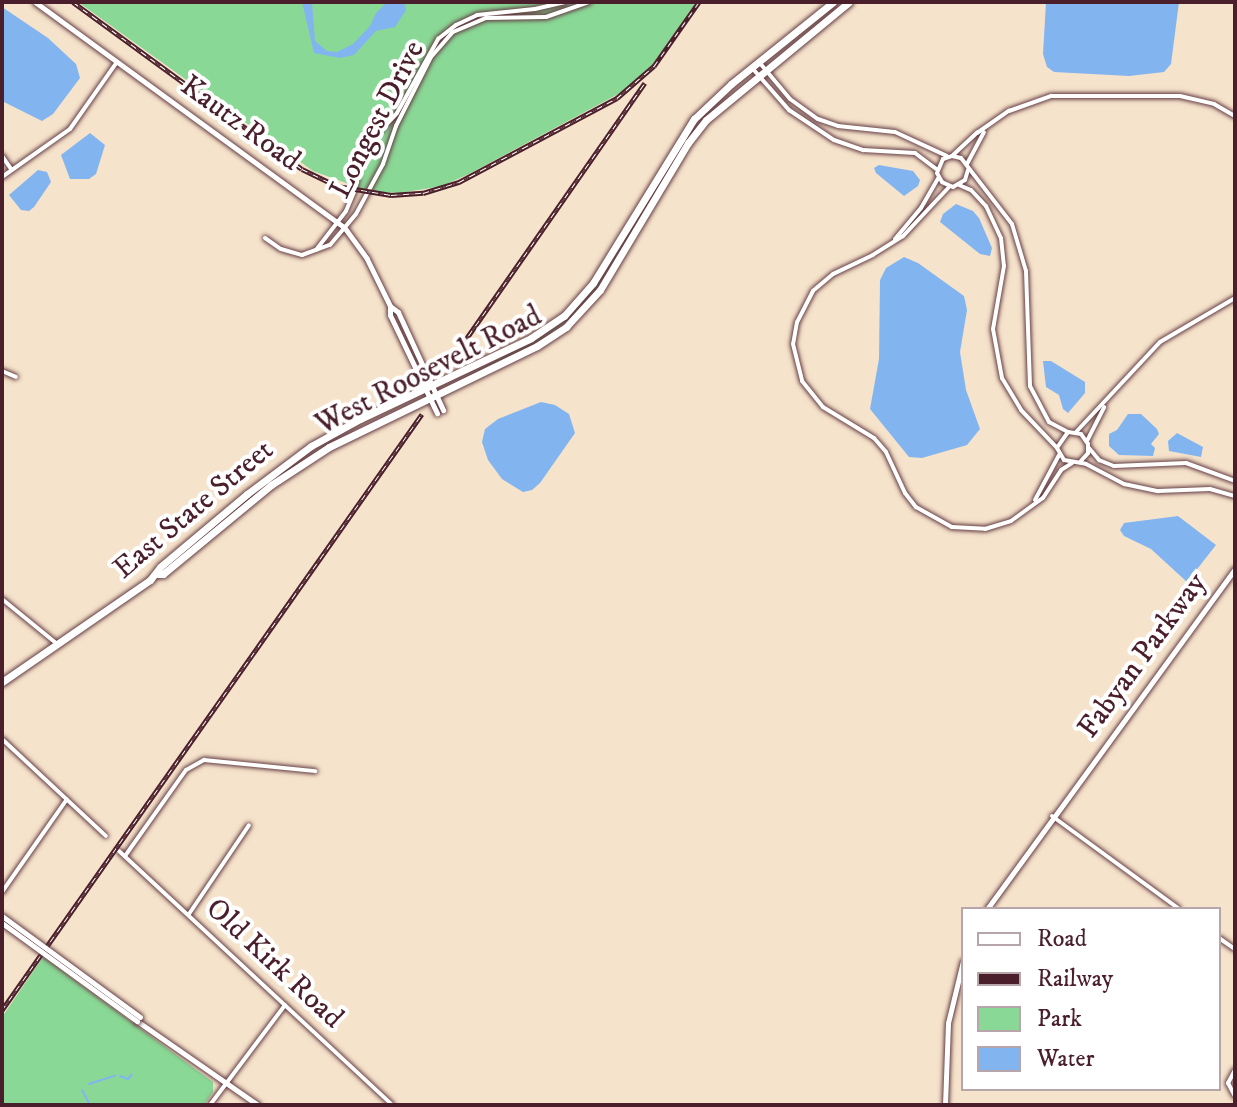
<!DOCTYPE html>
<html>
<head>
<meta charset="utf-8">
<style>
  body { margin:0 }
  #map { position:relative; width:1237px; height:1107px; overflow:hidden; background:#f6e3cb; font-family:"IM FELL DW Pica",serif }
  div>[style] { position:absolute }
  .green>* { inset:0; background:#8ad896 }
  .water>* { inset:0; background:#82b5ef }
  .stream>* { height:2px; margin:-1px; padding:0 1px; transform-origin:1px; border-radius:1px; background:#82b5ef }
  .roads { filter:drop-shadow(0 0 2px #643c43) drop-shadow(0 0 2px #643c43) }
  .minor>* { height:4px; margin:-2px; padding:0 2px; transform-origin:2px; border-radius:2px; background:#fff }
  .tertiary>* { height:5px; margin:-2.5px; padding:0 2.5px; transform-origin:2.5px; border-radius:2.5px; background:#fff }
  .secondary>* { height:5px; margin:-2.5px; padding:0 2.5px; transform-origin:2.5px; border-radius:2.5px; background:#fff }
  .primary>* { height:7px; margin:-3.5px; padding:0 3.5px; transform-origin:3.5px; border-radius:3.5px; background:#fff }
  .rail>* { height:5px; margin-top:-2.5px; transform-origin:0; background:repeating-linear-gradient(90deg,#fff 0 6px,#4a1f2b 0 12px); box-sizing:border-box; border-block:2px solid #4a1f2b }
  .bridges { filter:drop-shadow(0 0 2px #643c43) drop-shadow(0 0 2px #643c43) }
  .tertiary-bridge>* { height:5px; margin:-2.5px; padding:0 2.5px; transform-origin:2.5px; border-radius:2.5px; background:#fff }
  span { translate:-50% -50%; white-space:nowrap; text-align:center; line-height:1.15; -webkit-text-stroke:8px #fff; paint-order:stroke }
  .street-label { font-size:30px; color:#4a1f2b }
  .frame { position:absolute; inset:0; border:4px solid #4a1f2b; pointer-events:none }
  .legend { position:absolute; left:961px; top:907px; width:260px; height:184px; box-sizing:border-box; background:#fff; border:2px solid #b7a5aa; margin:0; padding:10px 14px; list-style:none; font-size:24px; color:#4a1f2b }
  .legend li { display:flex; align-items:center; gap:16px; height:40px }
  .legend b { width:40px; border:2px solid #b7a5aa }
</style>
</head>
<body>
<div id="map">
  <div class="green">
    <i style="clip-path:polygon(78px 2px,698px 2px,651px 67px,624px 91px,469px 174px,442px 186px,400px 193px,371px 192px,313px 171px)"></i>
    <i style="clip-path:polygon(640px 211px,643px 213px,600px 285px,580px 311px,535px 344px,456px 382px,537px 338px,566px 317px,594px 286px)"></i>
    <i style="clip-path:polygon(43px 957px,213px 1082px,213px 1092px,204px 1105px,2px 1105px,2px 1017px)"></i>
  </div>
  <div class="water">
    <i style="clip-path:polygon(302px 2px,312px 2px,315px 41px,327px 51px,337px 52px,353px 44px,370px 26px,376px 13px,387px 2px,404px 2px,406px 10px,395px 27px,376px 31px,354px 55px,340px 58px,314px 53px)"></i>
    <i style="clip-path:polygon(1046px 2px,1179px 2px,1171px 64px,1164px 72px,1129px 76px,1054px 72px,1047px 67px,1043px 54px)"></i>
    <i style="clip-path:polygon(2px 7px,48px 38px,76px 64px,80px 78px,53px 114px,42px 121px,2px 101px)"></i>
    <i style="clip-path:polygon(90px 133px,105px 145px,96px 174px,89px 179px,70px 179px,61px 155px)"></i>
    <i style="clip-path:polygon(879px 165px,913px 171px,920px 180px,918px 186px,904px 196px,876px 173px,874px 168px)"></i>
    <i style="clip-path:polygon(38px 170px,47px 172px,51px 182px,34px 207px,29px 211px,21px 210px,9px 195px)"></i>
    <i style="clip-path:polygon(956px 204px,973px 211px,979px 218px,992px 248px,990px 256px,980px 254px,940px 222px,943px 214px)"></i>
    <i style="clip-path:polygon(904px 257px,918px 263px,964px 296px,967px 310px,960px 352px,966px 390px,980px 429px,967px 445px,922px 458px,909px 457px,870px 409px,879px 359px,880px 280px,886px 268px)"></i>
    <i style="clip-path:polygon(1043px 361px,1051px 361px,1085px 382px,1085px 393px,1068px 413px,1063px 409px,1059px 395px,1046px 387px)"></i>
    <i style="clip-path:polygon(541px 402px,555px 405px,569px 414px,575px 433px,540px 483px,532px 490px,523px 492px,502px 479px,488px 460px,482px 442px,485px 429px,498px 419px)"></i>
    <i style="clip-path:polygon(1128px 414px,1141px 414px,1157px 429px,1159px 434px,1151px 444px,1155px 448px,1153px 456px,1119px 455px,1109px 446px,1109px 434px,1117px 430px)"></i>
    <i style="clip-path:polygon(1177px 433px,1203px 447px,1201px 457px,1169px 451px,1168px 441px)"></i>
    <i style="clip-path:polygon(1178px 516px,1216px 545px,1187px 582px,1151px 549px,1124px 536px,1120px 530px,1124px 523px)"></i>
  </div>
  <div class="stream">
    <i style="left:120px;top:1076px;width:9px;rotate:21deg"></i>
    <i style="left:128px;top:1079px;width:6px;rotate:-51deg"></i>
    <i style="left:89px;top:1084px;width:28px;rotate:-18deg"></i>
    <i style="left:82px;top:1090px;width:17px;rotate:62deg"></i>
  </div>
  <div class="roads">
    <div class="minor">
      <i style="left:759px;top:62px;width:48px;rotate:50deg"></i>
      <i style="left:790px;top:99px;width:34px;rotate:36deg"></i>
      <i style="left:818px;top:119px;width:21px;rotate:19deg"></i>
      <i style="left:838px;top:126px;width:57px;rotate:6deg"></i>
      <i style="left:895px;top:132px;width:57px;rotate:24.8deg"></i>
      <i style="left:753px;top:69px;width:55px;rotate:48.7deg"></i>
      <i style="left:789px;top:110px;width:54px;rotate:33.7deg"></i>
      <i style="left:834px;top:140px;width:31px;rotate:19deg"></i>
      <i style="left:863px;top:150px;width:52px;rotate:3.3deg"></i>
      <i style="left:915px;top:153px;width:26px;rotate:37deg"></i>
      <i style="left:953px;top:155px;width:33px;rotate:-43deg"></i>
      <i style="left:977px;top:133px;width:39px;rotate:-35deg"></i>
      <i style="left:1009px;top:111px;width:45px;rotate:-19.7deg"></i>
      <i style="left:1051px;top:96px;width:129px"></i>
      <i style="left:1180px;top:96px;width:35px;rotate:13deg"></i>
      <i style="left:1214px;top:104px;width:24px;rotate:30deg"></i>
      <i style="left:2px;top:156px;width:16px;rotate:55deg"></i>
      <i style="left:967px;top:164px;width:36px;rotate:-62deg"></i>
      <i style="left:968px;top:170px;width:10px;rotate:107deg"></i>
      <i style="left:965px;top:180px;width:14px;rotate:150deg"></i>
      <i style="left:953px;top:187px;width:12px;rotate:-156deg"></i>
      <i style="left:942px;top:182px;width:10px;rotate:-119deg"></i>
      <i style="left:937px;top:173px;width:15px;rotate:-67deg"></i>
      <i style="left:943px;top:159px;width:9px;rotate:-18deg"></i>
      <i style="left:952px;top:156px;width:9px;rotate:13deg"></i>
      <i style="left:961px;top:158px;width:83px;rotate:52.3deg"></i>
      <i style="left:1012px;top:224px;width:49px;rotate:73.4deg"></i>
      <i style="left:1026px;top:271px;width:115px;rotate:88deg"></i>
      <i style="left:1030px;top:386px;width:41px;rotate:62.2deg"></i>
      <i style="left:1049px;top:422px;width:21px;rotate:28deg"></i>
      <i style="left:2px;top:177px;width:83px;rotate:-35.2deg"></i>
      <i style="left:70px;top:129px;width:82px;rotate:-55deg"></i>
      <i style="left:959px;top:185px;width:13px;rotate:23deg"></i>
      <i style="left:971px;top:190px;width:22px;rotate:47deg"></i>
      <i style="left:986px;top:206px;width:35px;rotate:65deg"></i>
      <i style="left:1001px;top:238px;width:28px;rotate:84deg"></i>
      <i style="left:1004px;top:266px;width:64px;rotate:99.9deg"></i>
      <i style="left:993px;top:329px;width:50px;rotate:79.6deg"></i>
      <i style="left:1002px;top:378px;width:37px;rotate:59deg"></i>
      <i style="left:1021px;top:410px;width:52px;rotate:46.5deg"></i>
      <i style="left:950px;top:186px;width:69px;rotate:133.2deg"></i>
      <i style="left:903px;top:236px;width:36px;rotate:148deg"></i>
      <i style="left:873px;top:255px;width:44px;rotate:154.6deg"></i>
      <i style="left:833px;top:274px;width:26px;rotate:140deg"></i>
      <i style="left:813px;top:291px;width:35px;rotate:117deg"></i>
      <i style="left:797px;top:322px;width:22px;rotate:100deg"></i>
      <i style="left:793px;top:344px;width:38px;rotate:76deg"></i>
      <i style="left:802px;top:381px;width:33px;rotate:51deg"></i>
      <i style="left:823px;top:407px;width:60px;rotate:31.3deg"></i>
      <i style="left:874px;top:438px;width:18px;rotate:49deg"></i>
      <i style="left:886px;top:452px;width:45px;rotate:65.1deg"></i>
      <i style="left:905px;top:493px;width:18px;rotate:52deg"></i>
      <i style="left:916px;top:507px;width:41px;rotate:29.1deg"></i>
      <i style="left:952px;top:527px;width:33px;rotate:3deg"></i>
      <i style="left:985px;top:529px;width:27px;rotate:-17deg"></i>
      <i style="left:1011px;top:521px;width:39px;rotate:-36deg"></i>
      <i style="left:1043px;top:498px;width:33px;rotate:-57deg"></i>
      <i style="left:1061px;top:470px;width:13px;rotate:-32deg"></i>
      <i style="left:265px;top:238px;width:19px;rotate:35deg"></i>
      <i style="left:281px;top:249px;width:22px;rotate:16deg"></i>
      <i style="left:302px;top:255px;width:30px;rotate:-20deg"></i>
      <i style="left:330px;top:245px;width:40px;rotate:-50deg"></i>
      <i style="left:356px;top:214px;width:57px;rotate:-61.6deg"></i>
      <i style="left:383px;top:164px;width:40px;rotate:-71.1deg"></i>
      <i style="left:396px;top:126px;width:77px;rotate:-63.1deg"></i>
      <i style="left:431px;top:57px;width:33px;rotate:-49deg"></i>
      <i style="left:453px;top:32px;width:36px;rotate:-23deg"></i>
      <i style="left:486px;top:18px;width:60px;rotate:-1deg"></i>
      <i style="left:546px;top:17px;width:46px;rotate:-19.2deg"></i>
      <i style="left:895px;top:239px;width:40px;rotate:-50deg"></i>
      <i style="left:921px;top:208px;width:34px;rotate:-60deg"></i>
      <i style="left:316px;top:250px;width:49px;rotate:-52.4deg"></i>
      <i style="left:346px;top:211px;width:23px;rotate:-67deg"></i>
      <i style="left:355px;top:190px;width:39px;rotate:-81deg"></i>
      <i style="left:361px;top:151px;width:52px;rotate:-46.5deg"></i>
      <i style="left:397px;top:113px;width:85px;rotate:-61deg"></i>
      <i style="left:438px;top:39px;width:23px;rotate:-38deg"></i>
      <i style="left:456px;top:25px;width:23px;rotate:-25deg"></i>
      <i style="left:477px;top:15px;width:58px;rotate:-5.9deg"></i>
      <i style="left:535px;top:9px;width:31px;rotate:-13deg"></i>
      <i style="left:2px;top:371px;width:15px;rotate:23deg"></i>
      <i style="left:1076px;top:432px;width:123px;rotate:-47deg"></i>
      <i style="left:1160px;top:342px;width:87px;rotate:-30.4deg"></i>
      <i style="left:1087px;top:441px;width:38px;rotate:-63deg"></i>
      <i style="left:1089px;top:448px;width:16px;rotate:50deg"></i>
      <i style="left:1099px;top:460px;width:16px;rotate:22deg"></i>
      <i style="left:1114px;top:466px;width:72px;rotate:-2.4deg"></i>
      <i style="left:1186px;top:463px;width:52px;rotate:20.2deg"></i>
      <i style="left:1080px;top:462px;width:12px;rotate:-48deg"></i>
      <i style="left:1088px;top:453px;width:9px;rotate:-90deg"></i>
      <i style="left:1088px;top:444px;width:12px;rotate:-125deg"></i>
      <i style="left:1081px;top:434px;width:13px;rotate:-171deg"></i>
      <i style="left:1068px;top:432px;width:19px;rotate:125deg"></i>
      <i style="left:1057px;top:448px;width:14px;rotate:60deg"></i>
      <i style="left:1064px;top:460px;width:22px;rotate:10deg"></i>
      <i style="left:1086px;top:464px;width:43px;rotate:27.8deg"></i>
      <i style="left:1124px;top:484px;width:35px;rotate:12deg"></i>
      <i style="left:1158px;top:491px;width:52px;rotate:-2.2deg"></i>
      <i style="left:1210px;top:489px;width:26px;rotate:16deg"></i>
      <i style="left:1035px;top:500px;width:51px;rotate:-61.9deg"></i>
      <i style="left:2px;top:599px;width:70px;rotate:39.2deg"></i>
      <i style="left:2px;top:739px;width:142px;rotate:43deg"></i>
      <i style="left:1052px;top:816px;width:157px;rotate:36.2deg"></i>
      <i style="left:119px;top:851px;width:373px;rotate:42.9deg"></i>
      <i style="left:125px;top:856px;width:105px;rotate:-54.7deg"></i>
      <i style="left:186px;top:770px;width:21px;rotate:-29deg"></i>
      <i style="left:204px;top:760px;width:112px;rotate:5.7deg"></i>
      <i style="left:2px;top:892px;width:113px;rotate:-55deg"></i>
      <i style="left:189px;top:914px;width:107px;rotate:-56deg"></i>
      <i style="left:1219px;top:938px;width:19px;rotate:35deg"></i>
      <i style="left:1235px;top:1070px;width:15px;rotate:118deg"></i>
      <i style="left:1228px;top:1083px;width:15px;rotate:62deg"></i>
      <i style="left:210px;top:1105px;width:125px;rotate:-53.1deg"></i>
    </div>
    <div class="tertiary">
      <i style="left:35px;top:2px;width:382px;rotate:36.1deg"></i>
      <i style="left:344px;top:227px;width:39px;rotate:54deg"></i>
      <i style="left:367px;top:259px;width:52px;rotate:63.9deg"></i>
      <i style="left:390px;top:306px;width:10px;rotate:37deg"></i>
      <i style="left:398px;top:312px;width:108px;rotate:65.3deg"></i>
      <i style="left:390px;top:307px;width:8px;rotate:90deg"></i>
      <i style="left:390px;top:315px;width:109px;rotate:64.4deg"></i>
      <i style="left:137px;top:1021px;width:147px;rotate:34.8deg"></i>
    </div>
    <div class="secondary">
      <i style="left:987px;top:909px;width:421px;rotate:-53.9deg"></i>
      <i style="left:945px;top:1105px;width:82px;rotate:-87.9deg"></i>
      <i style="left:948px;top:1023px;width:64px;rotate:-76.4deg"></i>
    </div>
    <div class="primary">
      <i style="left:157px;top:574px;width:6px"></i>
      <i style="left:163px;top:574px;width:140px;rotate:-39.5deg"></i>
      <i style="left:271px;top:485px;width:69px;rotate:-33.2deg"></i>
      <i style="left:329px;top:447px;width:231px;rotate:-25.9deg"></i>
      <i style="left:537px;top:346px;width:35px;rotate:-33deg"></i>
      <i style="left:566px;top:327px;width:50px;rotate:-47.4deg"></i>
      <i style="left:600px;top:290px;width:171px;rotate:-59.1deg"></i>
      <i style="left:688px;top:143px;width:29px;rotate:-52deg"></i>
      <i style="left:706px;top:120px;width:185px;rotate:-39.5deg"></i>
      <i style="left:2px;top:682px;width:180px;rotate:-34.6deg"></i>
      <i style="left:150px;top:580px;width:16px;rotate:-52deg"></i>
      <i style="left:160px;top:567px;width:114px;rotate:-40deg"></i>
      <i style="left:247px;top:494px;width:80px;rotate:-36.9deg"></i>
      <i style="left:311px;top:446px;width:56px;rotate:-28.9deg"></i>
      <i style="left:360px;top:419px;width:189px;rotate:-25.3deg"></i>
      <i style="left:531px;top:338px;width:40px;rotate:-34deg"></i>
      <i style="left:564px;top:316px;width:44px;rotate:-48.7deg"></i>
      <i style="left:593px;top:283px;width:193px;rotate:-58.4deg"></i>
      <i style="left:694px;top:119px;width:51px;rotate:-43.4deg"></i>
      <i style="left:731px;top:84px;width:131px;rotate:-38.8deg"></i>
    </div>
  </div>
  <div class="rail">
    <i style="left:73px;top:2px;width:283px;rotate:36.1deg"></i>
    <i style="left:302px;top:169px;width:39px;rotate:26deg"></i>
    <i style="left:337px;top:186px;width:55px;rotate:9.5deg"></i>
    <i style="left:391px;top:195px;width:32px;rotate:-4deg"></i>
    <i style="left:423px;top:193px;width:38px;rotate:-17deg"></i>
    <i style="left:459px;top:182px;width:179px;rotate:-28deg"></i>
    <i style="left:617px;top:98px;width:49px;rotate:-40.9deg"></i>
    <i style="left:654px;top:66px;width:78px;rotate:-54.9deg"></i>
    <i style="left:448px;top:365px;width:344px;rotate:-55.1deg"></i>
    <i style="left:2px;top:1010px;width:729px;rotate:-54.83deg"></i>
  </div>
  <div class="bridges">
    <div class="tertiary-bridge">
      <i style="left:2px;top:916px;width:171px;rotate:36.2deg"></i>
      <i style="left:2px;top:923px;width:167px;rotate:36deg"></i>
    </div>
  </div>
  <div class="street-label">
    <span style="left:378px;top:120px;rotate:-63deg">Longest Drive</span>
    <span style="left:240px;top:124px;rotate:36deg">Kautz Road</span>
    <span style="left:429px;top:371px;rotate:-27deg">West Roosevelt Road</span>
    <span style="left:194px;top:510px;rotate:-40deg">East State Street</span>
    <span style="left:1143px;top:656px;rotate:-54deg">Fabyan Parkway</span>
    <span style="left:274px;top:964px;rotate:43deg">Old Kirk Road</span>
  </div>
  <div class="frame"></div>
  <ul class="legend">
  <li><b style="height:10px;background:#fff"></b>Road</li>
  <li><b style="height:10px;background:#4a1f2b"></b>Railway</li>
  <li><b style="height:22px;background:#8ad896"></b>Park</li>
  <li><b style="height:22px;background:#82b5ef"></b>Water</li>
  </ul>
</div>
</body>
</html>
